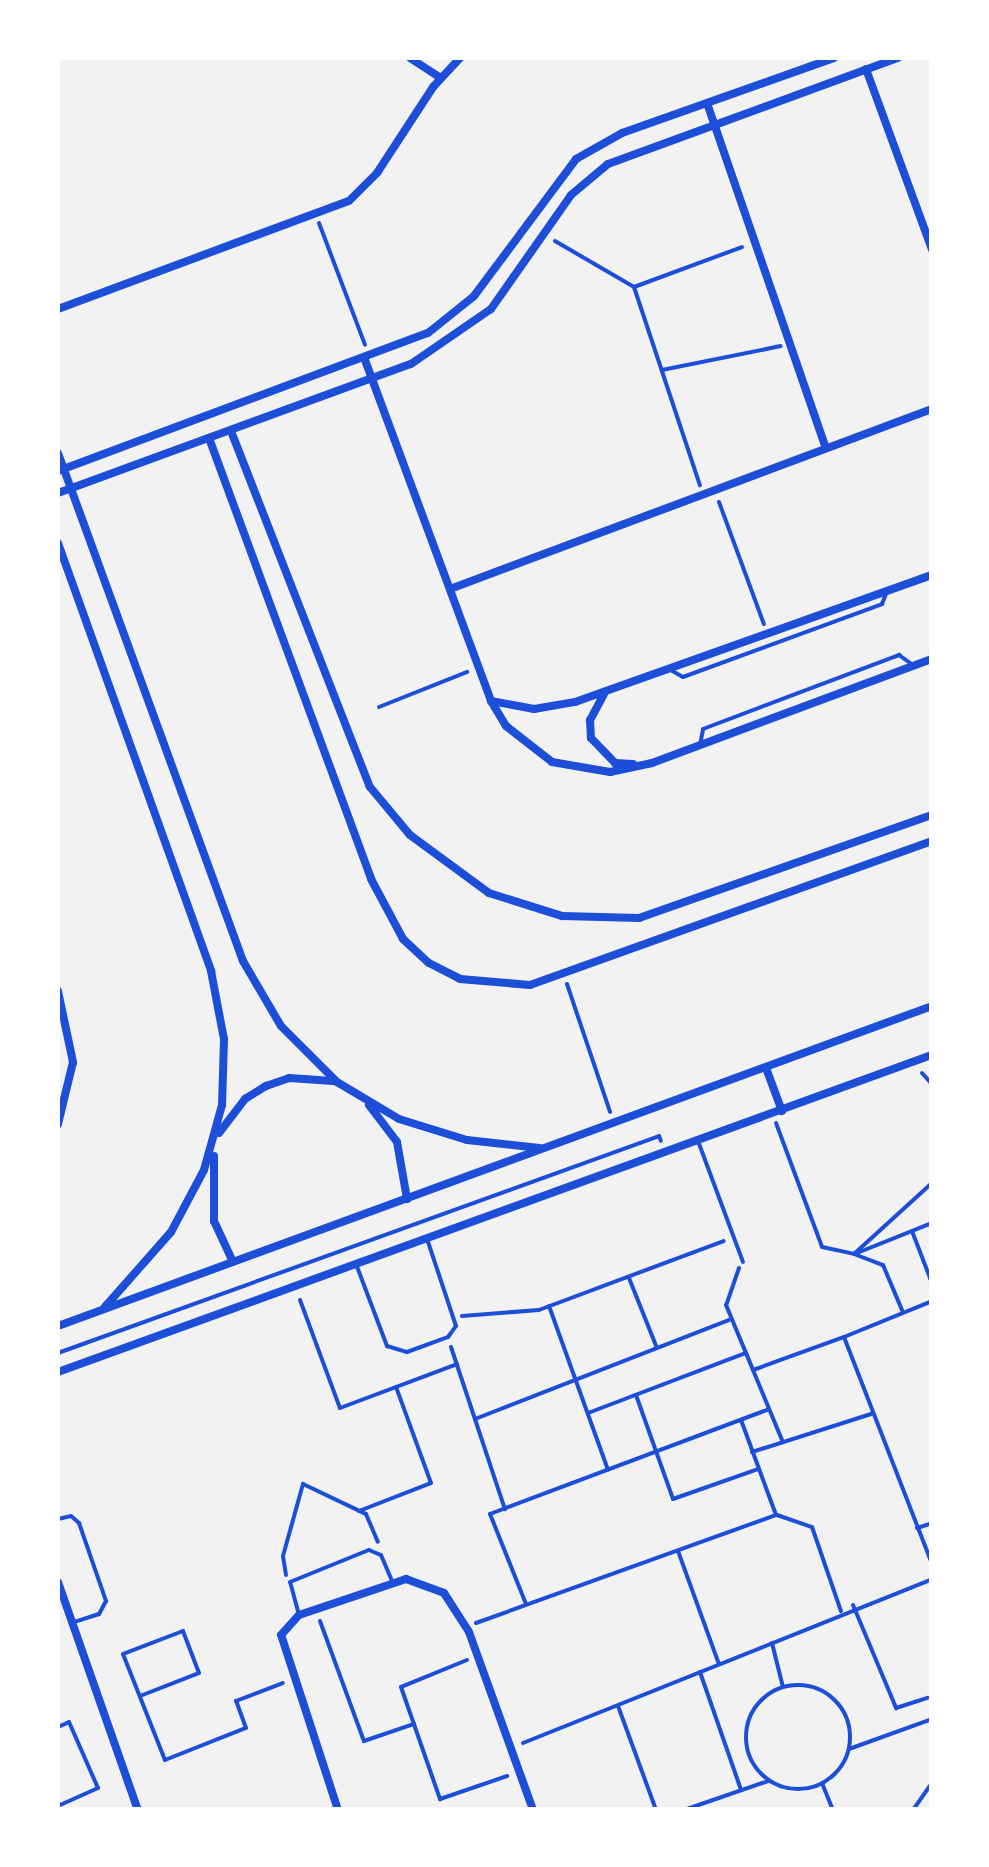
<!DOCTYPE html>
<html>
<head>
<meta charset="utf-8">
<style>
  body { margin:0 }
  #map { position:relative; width:989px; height:1867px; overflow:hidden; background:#f2f2f2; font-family:Rubik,sans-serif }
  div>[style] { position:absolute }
  .path>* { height:4px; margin:-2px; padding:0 2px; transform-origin:2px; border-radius:2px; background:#1d4ed8 }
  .path>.ring { margin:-2px; padding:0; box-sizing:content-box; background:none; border:4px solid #1d4ed8; border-radius:50% }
  .service>* { height:4px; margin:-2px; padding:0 2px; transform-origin:2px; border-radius:2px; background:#1d4ed8 }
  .minor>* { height:8px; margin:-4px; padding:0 4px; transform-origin:4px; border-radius:4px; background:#1d4ed8 }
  span { translate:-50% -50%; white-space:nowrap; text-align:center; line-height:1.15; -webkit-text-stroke:10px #fff; paint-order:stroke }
  .frame { position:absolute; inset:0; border:60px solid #fff; pointer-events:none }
</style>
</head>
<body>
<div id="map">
  <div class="path">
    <i style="left:319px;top:223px;width:130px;rotate:69.3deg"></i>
    <i style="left:555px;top:241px;width:91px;rotate:30.2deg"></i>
    <i style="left:634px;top:287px;width:209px;rotate:71.6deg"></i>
    <i style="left:634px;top:287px;width:115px;rotate:-20.3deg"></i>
    <i style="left:662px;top:370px;width:121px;rotate:-11.4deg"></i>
    <i style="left:719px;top:502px;width:130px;rotate:69.8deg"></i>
    <i style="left:379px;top:707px;width:95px;rotate:-21.7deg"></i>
    <i style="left:567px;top:984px;width:135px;rotate:71.4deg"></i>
    <i style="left:922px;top:1073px;width:15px;rotate:48deg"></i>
    <i style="left:776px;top:1123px;width:132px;rotate:69.6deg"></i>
    <i style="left:822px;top:1247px;width:33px;rotate:12deg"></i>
    <i style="left:854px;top:1254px;width:105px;rotate:-42.3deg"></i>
    <i style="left:912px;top:1231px;width:56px;rotate:69deg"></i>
    <i style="left:857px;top:1253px;width:81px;rotate:-21.8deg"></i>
    <i style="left:854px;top:1254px;width:31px;rotate:21deg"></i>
    <i style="left:883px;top:1265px;width:49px;rotate:67.1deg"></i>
    <i style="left:739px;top:1268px;width:39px;rotate:109deg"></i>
    <i style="left:726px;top:1305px;width:70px;rotate:67.4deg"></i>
    <i style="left:629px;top:1278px;width:75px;rotate:68.2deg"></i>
    <i style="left:300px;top:1300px;width:115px;rotate:69.7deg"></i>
    <i style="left:340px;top:1408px;width:125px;rotate:-20.6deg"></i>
    <i style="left:549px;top:1306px;width:174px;rotate:70.2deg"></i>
    <i style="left:462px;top:1316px;width:77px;rotate:-4.5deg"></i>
    <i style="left:539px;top:1310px;width:197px;rotate:-20.5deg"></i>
    <i style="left:844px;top:1337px;width:95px;rotate:-22.2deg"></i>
    <i style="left:451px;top:1347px;width:171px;rotate:71.6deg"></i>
    <i style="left:58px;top:1353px;width:639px;rotate:-19.85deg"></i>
    <i style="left:659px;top:1136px;width:5px;rotate:68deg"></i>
    <i style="left:636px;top:1395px;width:110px;rotate:70.4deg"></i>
    <i style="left:673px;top:1499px;width:90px;rotate:-19.4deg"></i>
    <i style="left:588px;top:1413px;width:169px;rotate:-20.8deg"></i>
    <i style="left:475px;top:1419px;width:275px;rotate:-21.3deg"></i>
    <i style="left:782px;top:1440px;width:76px;rotate:-112.5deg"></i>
    <i style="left:753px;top:1370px;width:97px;rotate:-19.9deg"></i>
    <i style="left:844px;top:1337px;width:243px;rotate:68.8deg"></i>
    <i style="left:752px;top:1452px;width:125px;rotate:-17.7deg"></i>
    <i style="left:359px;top:1511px;width:77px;rotate:-21.3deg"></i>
    <i style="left:431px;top:1483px;width:102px;rotate:-110deg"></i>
    <i style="left:777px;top:1515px;width:37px;rotate:19deg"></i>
    <i style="left:812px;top:1527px;width:89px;rotate:71deg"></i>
    <i style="left:917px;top:1528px;width:16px;rotate:-18deg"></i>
    <i style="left:678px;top:1551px;width:120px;rotate:70.1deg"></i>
    <i style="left:286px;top:1575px;width:19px;rotate:-99deg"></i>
    <i style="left:283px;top:1556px;width:75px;rotate:-74.5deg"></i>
    <i style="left:303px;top:1484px;width:70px;rotate:25.5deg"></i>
    <i style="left:366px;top:1514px;width:30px;rotate:67deg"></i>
    <i style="left:526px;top:1604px;width:97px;rotate:-111.8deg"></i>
    <i style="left:490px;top:1514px;width:298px;rotate:-20.6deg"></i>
    <i style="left:853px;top:1605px;width:112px;rotate:67.3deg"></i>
    <i style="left:896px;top:1708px;width:33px;rotate:-18deg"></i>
    <i style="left:320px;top:1621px;width:128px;rotate:69.9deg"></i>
    <i style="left:364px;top:1741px;width:53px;rotate:-18.8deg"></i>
    <i style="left:476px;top:1623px;width:319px;rotate:-19.8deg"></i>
    <i style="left:776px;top:1515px;width:101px;rotate:-110.2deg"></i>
    <i style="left:772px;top:1643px;width:45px;rotate:76deg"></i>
    <i style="left:467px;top:1660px;width:71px;rotate:157.8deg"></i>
    <i style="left:401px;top:1687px;width:119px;rotate:70.8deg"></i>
    <i style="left:440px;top:1799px;width:71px;rotate:-18.9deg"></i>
    <i style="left:700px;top:1672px;width:125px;rotate:70.8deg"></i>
    <i class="ring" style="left:746px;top:1685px;width:100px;height:100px"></i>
    <i style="left:140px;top:1696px;width:63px;rotate:-21.3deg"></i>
    <i style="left:199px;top:1673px;width:45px;rotate:-110.9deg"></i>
    <i style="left:183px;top:1631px;width:64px;rotate:159deg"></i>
    <i style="left:123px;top:1654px;width:114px;rotate:68.4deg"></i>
    <i style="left:165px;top:1760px;width:87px;rotate:-21.6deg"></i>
    <i style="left:246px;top:1728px;width:29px;rotate:-110deg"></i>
    <i style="left:236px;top:1701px;width:50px;rotate:-21deg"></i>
    <i style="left:932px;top:1696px;width:14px;rotate:90deg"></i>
    <i style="left:618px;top:1706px;width:111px;rotate:69.9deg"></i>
    <i style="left:58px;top:1727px;width:12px;rotate:-24deg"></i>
    <i style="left:69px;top:1722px;width:72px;rotate:66.3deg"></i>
    <i style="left:98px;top:1788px;width:44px;rotate:155.8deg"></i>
    <i style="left:523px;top:1743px;width:441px;rotate:-21.8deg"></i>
    <i style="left:849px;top:1749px;width:88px;rotate:-19.9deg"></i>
    <i style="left:822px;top:1783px;width:29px;rotate:68deg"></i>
    <i style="left:684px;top:1810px;width:89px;rotate:-19deg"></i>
    <i style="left:913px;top:1810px;width:33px;rotate:-55deg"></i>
  </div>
  <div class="service">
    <i style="left:669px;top:669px;width:16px;rotate:30deg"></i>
    <i style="left:683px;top:677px;width:212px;rotate:-20.1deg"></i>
    <i style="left:882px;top:604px;width:14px;rotate:-69deg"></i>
    <i style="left:700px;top:745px;width:16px;rotate:-79deg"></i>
    <i style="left:703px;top:729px;width:210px;rotate:-20.7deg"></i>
    <i style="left:899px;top:655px;width:19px;rotate:36deg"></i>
    <i style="left:698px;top:1141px;width:129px;rotate:69.6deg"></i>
    <i style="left:356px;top:1264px;width:88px;rotate:69.3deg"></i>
    <i style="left:387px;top:1346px;width:21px;rotate:17deg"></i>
    <i style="left:407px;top:1352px;width:44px;rotate:-20.1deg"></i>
    <i style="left:448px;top:1337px;width:14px;rotate:-54deg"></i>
    <i style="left:456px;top:1326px;width:92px;rotate:-108.4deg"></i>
    <i style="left:58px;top:1519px;width:13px;rotate:-13deg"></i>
    <i style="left:71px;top:1516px;width:11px;rotate:41deg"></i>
    <i style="left:79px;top:1523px;width:83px;rotate:70.9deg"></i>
    <i style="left:106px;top:1601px;width:15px;rotate:118deg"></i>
    <i style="left:99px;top:1614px;width:28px;rotate:162deg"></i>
    <i style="left:299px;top:1615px;width:34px;rotate:-105deg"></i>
    <i style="left:290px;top:1582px;width:85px;rotate:-22.1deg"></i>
    <i style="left:369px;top:1550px;width:13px;rotate:23deg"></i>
    <i style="left:381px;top:1555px;width:28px;rotate:67deg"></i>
  </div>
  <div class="minor">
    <i style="left:410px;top:58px;width:37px;rotate:33deg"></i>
    <i style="left:866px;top:69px;width:192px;rotate:69.9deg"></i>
    <i style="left:707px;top:103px;width:365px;rotate:71deg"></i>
    <i style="left:58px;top:309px;width:310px;rotate:-20.4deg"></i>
    <i style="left:349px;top:201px;width:40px;rotate:-45deg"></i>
    <i style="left:377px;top:173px;width:103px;rotate:-56.9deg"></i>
    <i style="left:433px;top:87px;width:40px;rotate:-47deg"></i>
    <i style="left:365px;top:360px;width:364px;rotate:69.7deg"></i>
    <i style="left:491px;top:701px;width:29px;rotate:59deg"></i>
    <i style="left:506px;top:726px;width:58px;rotate:38deg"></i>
    <i style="left:552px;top:762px;width:59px;rotate:9.8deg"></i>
    <i style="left:610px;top:772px;width:43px;rotate:-12.1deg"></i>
    <i style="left:652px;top:763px;width:299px;rotate:-20.4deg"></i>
    <i style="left:231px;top:431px;width:382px;rotate:68.7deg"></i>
    <i style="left:370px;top:787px;width:62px;rotate:50.2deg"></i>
    <i style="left:410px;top:835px;width:98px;rotate:36.3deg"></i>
    <i style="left:489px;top:893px;width:77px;rotate:17.5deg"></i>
    <i style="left:562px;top:916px;width:77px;rotate:1.5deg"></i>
    <i style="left:639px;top:918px;width:311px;rotate:-19.4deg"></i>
    <i style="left:209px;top:438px;width:470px;rotate:69.8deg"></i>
    <i style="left:371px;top:879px;width:68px;rotate:61.9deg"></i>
    <i style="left:403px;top:939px;width:35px;rotate:43deg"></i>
    <i style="left:429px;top:963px;width:35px;rotate:27deg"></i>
    <i style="left:460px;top:979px;width:70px;rotate:4.9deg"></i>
    <i style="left:530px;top:985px;width:427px;rotate:-19.7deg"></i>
    <i style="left:58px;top:453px;width:541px;rotate:69.99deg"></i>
    <i style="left:243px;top:961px;width:75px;rotate:59.7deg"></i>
    <i style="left:281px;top:1026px;width:79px;rotate:45deg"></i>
    <i style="left:337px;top:1082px;width:72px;rotate:30.8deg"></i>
    <i style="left:399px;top:1119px;width:71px;rotate:17.2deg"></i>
    <i style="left:467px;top:1140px;width:73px;rotate:6.3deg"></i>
    <i style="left:58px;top:471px;width:395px;rotate:-20.5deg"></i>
    <i style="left:428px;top:333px;width:59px;rotate:-38.8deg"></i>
    <i style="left:474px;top:296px;width:171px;rotate:-53.3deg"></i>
    <i style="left:576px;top:159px;width:53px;rotate:-29.5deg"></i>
    <i style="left:622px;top:133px;width:225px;rotate:-19.5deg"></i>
    <i style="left:58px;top:493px;width:376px;rotate:-20.1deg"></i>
    <i style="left:411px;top:364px;width:97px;rotate:-34.5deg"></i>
    <i style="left:491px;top:309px;width:139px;rotate:-54.9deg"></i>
    <i style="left:571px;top:195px;width:48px;rotate:-40deg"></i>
    <i style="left:608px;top:164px;width:309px;rotate:-20.1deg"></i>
    <i style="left:58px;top:543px;width:455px;rotate:70.3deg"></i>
    <i style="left:211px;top:971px;width:69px;rotate:79.2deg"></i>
    <i style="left:224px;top:1039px;width:66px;rotate:91.7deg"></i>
    <i style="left:222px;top:1105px;width:67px;rotate:105.5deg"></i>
    <i style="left:204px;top:1170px;width:70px;rotate:118deg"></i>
    <i style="left:171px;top:1232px;width:101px;rotate:131.4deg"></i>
    <i style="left:450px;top:589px;width:515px;rotate:-20.48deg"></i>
    <i style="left:604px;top:694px;width:30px;rotate:118deg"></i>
    <i style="left:590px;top:720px;width:18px;rotate:87deg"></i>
    <i style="left:591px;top:738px;width:35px;rotate:46deg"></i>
    <i style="left:615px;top:763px;width:18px;rotate:3deg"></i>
    <i style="left:491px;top:701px;width:44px;rotate:10.5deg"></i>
    <i style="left:534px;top:709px;width:42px;rotate:-9.7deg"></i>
    <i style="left:575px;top:702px;width:379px;rotate:-19.6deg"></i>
    <i style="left:58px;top:991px;width:73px;rotate:78.1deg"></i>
    <i style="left:73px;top:1062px;width:64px;rotate:103.6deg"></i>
    <i style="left:766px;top:1068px;width:46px;rotate:69.6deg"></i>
    <i style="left:369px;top:1105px;width:46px;rotate:52.9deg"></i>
    <i style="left:397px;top:1142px;width:58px;rotate:80deg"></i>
    <i style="left:219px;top:1133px;width:43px;rotate:-52.6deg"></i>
    <i style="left:245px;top:1099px;width:25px;rotate:-32deg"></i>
    <i style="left:266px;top:1086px;width:24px;rotate:-19deg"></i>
    <i style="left:289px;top:1078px;width:44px;rotate:3.9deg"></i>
    <i style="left:214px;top:1156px;width:65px;rotate:90deg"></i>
    <i style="left:214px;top:1221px;width:45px;rotate:65.1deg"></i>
    <i style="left:58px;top:1326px;width:931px;rotate:-20.11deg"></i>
    <i style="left:58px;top:1372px;width:930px;rotate:-19.94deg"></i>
    <i style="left:58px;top:1582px;width:242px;rotate:70.7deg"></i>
    <i style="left:338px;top:1810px;width:184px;rotate:-108deg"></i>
    <i style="left:281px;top:1635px;width:27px;rotate:-48deg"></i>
    <i style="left:299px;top:1615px;width:113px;rotate:-18.6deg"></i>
    <i style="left:406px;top:1579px;width:40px;rotate:20.2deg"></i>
    <i style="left:444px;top:1593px;width:46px;rotate:57.3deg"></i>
    <i style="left:469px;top:1632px;width:189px;rotate:70.2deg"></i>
  </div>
  <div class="frame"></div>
</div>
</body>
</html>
